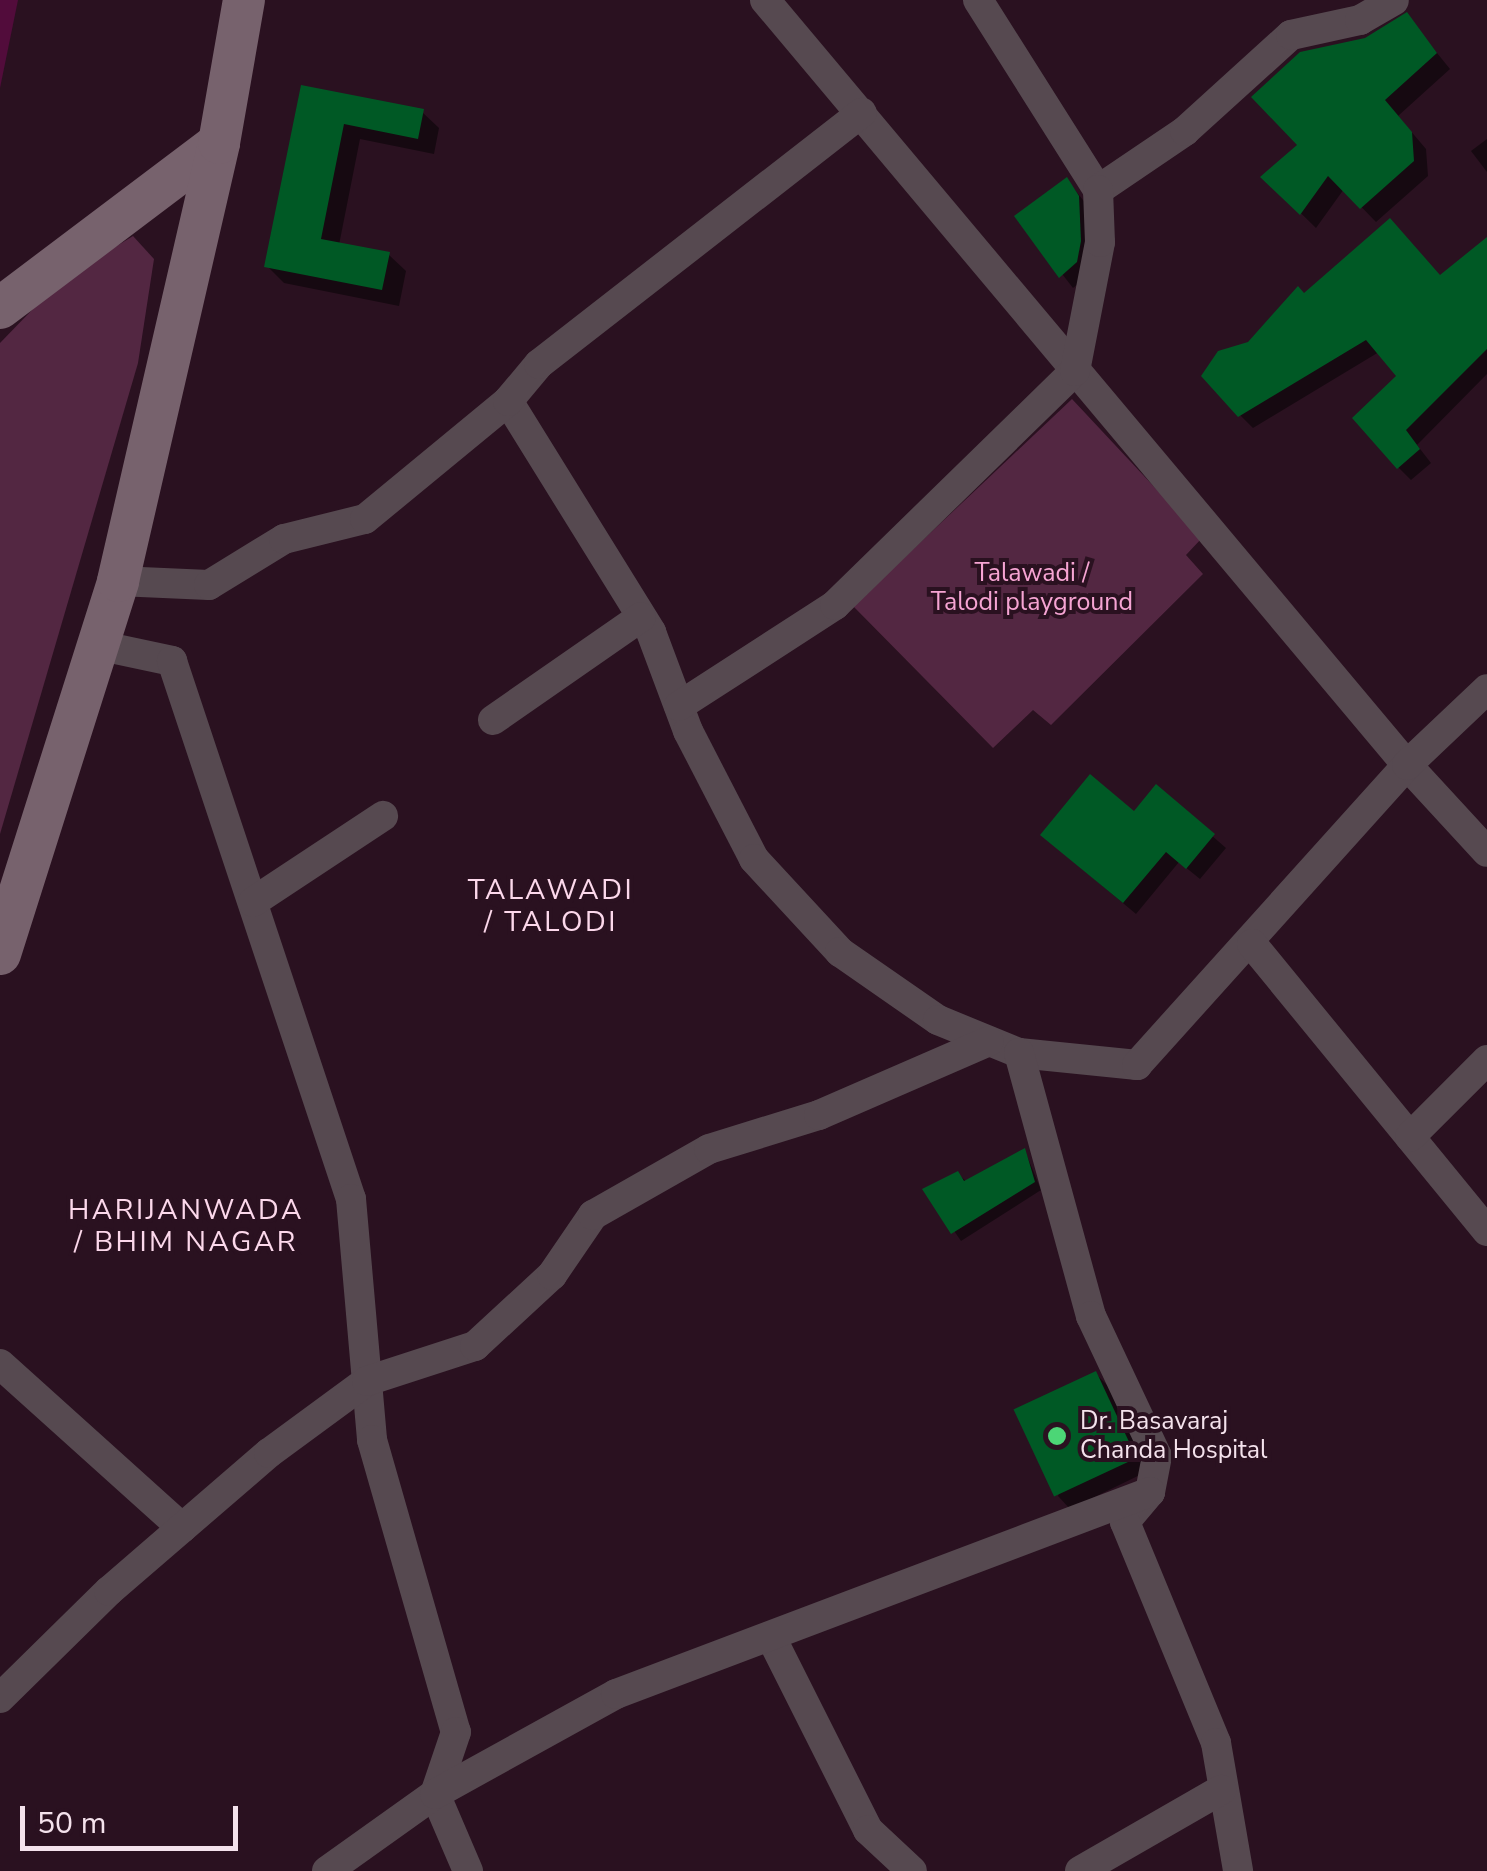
<!DOCTYPE html>
<html>
<head>
<meta charset="utf-8">
<style>
  body { margin:0 }
  #map { position:relative; width:1487px; height:1871px; overflow:hidden; background:#2a1120; font-family:"Nunito Sans",sans-serif }
  div>[style] { position:absolute }
  .green>* { inset:0; background:#532742 }
  .water>* { inset:0; background:#520c3b }
  .shadow>* { inset:0; background:#0007 }
  .building>* { inset:0; background:#005925; transform-origin:0 0 }
  .street>* { height:30px; margin:-15px; padding:0 15px; transform-origin:15px; border-radius:15px; background:#564950 }
  .secondary>* { height:42px; margin:-21px; padding:0 21px; transform-origin:21px; border-radius:21px; background:#77626d }
  .dots>* { width:28px; height:28px; translate:-50% -50%; box-sizing:border-box; border:5px solid #2a1120; border-radius:50% }
  span { translate:-50% -50%; white-space:nowrap; text-align:center; line-height:1.15; -webkit-text-stroke:8px #2a1120; paint-order:stroke }
  .park-label { font-size:25px; color:#f6a4d3 }
  .poi-label { font-size:25px; color:#f4e2ec }
  .left { translate:0 -50%; text-align:left }
  .neighbourhood-label { font-size:28px; color:#fcd8eb; letter-spacing:2.5px }
  .scale { position:absolute; left:20px; top:1806px; width:218px; height:45px; box-sizing:border-box; border:5px solid #f4e2ec; border-top:0; padding-left:12px; font-size:30px; line-height:35px; white-space:nowrap; color:#f4e2ec; -webkit-text-stroke:8px #2a1120; paint-order:stroke }
</style>
</head>
<body>
<div id="map">
  <div class="green">
    <i style="clip-path:polygon(133px 236px,154px 259px,138px 363px,0 834px,0 343px,61px 280px)"></i>
    <i style="clip-path:polygon(1072px 399px,1202px 538px,1186px 555px,1203px 574px,1051px 725px,1033px 710px,993px 748px,853px 606px)"></i>
  </div>
  <div class="water">
    <i style="clip-path:polygon(0 0,18px 0,0 88px)"></i>
  </div>
  <div class="shadow">
    <i style="clip-path:polygon(1407px 16px,1450px 69px,1398px 116px,1426px 149px,1428px 176px,1376px 222px,1344px 189px,1316px 228px,1264px 177px,1301px 145px,1365px 40px)"></i>
    <i style="clip-path:polygon(303px 88px,422px 112px,439px 128px,434px 154px,360px 139px,339px 245px,389px 255px,406px 271px,399px 306px,284px 283px,267px 266px)"></i>
    <i style="clip-path:polygon(1487px 139px,1487px 172px,1471px 151px)"></i>
    <i style="clip-path:polygon(1067px 180px,1091px 210px,1089px 275px,1073px 288px,1017px 216px)"></i>
    <i style="clip-path:polygon(1487px 252px,1487px 374px,1417px 445px,1431px 463px,1411px 480px,1398px 467px,1399px 376px,1379px 352px,1253px 428px,1240px 415px,1250px 344px,1305px 296px,1440px 277px)"></i>
    <i style="clip-path:polygon(1156px 787px,1226px 848px,1200px 879px,1179px 862px,1136px 914px,1056px 847px,1134px 815px)"></i>
    <i style="clip-path:polygon(1025px 1151px,1041px 1190px,961px 1241px,926px 1190px,958px 1174px,967px 1182px)"></i>
    <i style="clip-path:polygon(1096px 1374px,1108px 1386px,1148px 1471px,1070px 1509px,1058px 1496px)"></i>
  </div>
  <div class="building">
    <i style="clip-path:polygon(1407px 12px,1437px 53px,1385px 100px,1412px 132px,1414px 161px,1360px 209px,1328px 176px,1300px 215px,1260px 177px,1297px 145px,1251px 97px,1300px 52px,1365px 38px)"></i>
    <i style="clip-path:polygon(301px 85px,424px 109px,418px 139px,344px 124px,321px 239px,390px 252px,382px 290px,264px 267px)"></i>
    <i style="clip-path:polygon(1067px 177px,1079px 196px,1081px 241px,1077px 262px,1059px 278px,1014px 216px)"></i>
    <i style="clip-path:polygon(1390px 218px,1440px 275px,1487px 237px,1487px 349px,1406px 430px,1420px 449px,1397px 469px,1352px 418px,1396px 376px,1366px 340px,1238px 417px,1201px 376px,1218px 351px,1248px 342px,1298px 286px,1304px 293px)"></i>
    <i style="clip-path:polygon(1090px 774px,1134px 811px,1156px 784px,1215px 834px,1186px 869px,1166px 852px,1123px 903px,1040px 835px)"></i>
    <i style="clip-path:polygon(1025px 1148px,1035px 1182px,951px 1234px,922px 1189px,958px 1171px,964px 1181px)"></i>
    <i style="left:1096px;top:1371px;width:96px;height:91px;rotate:65deg"></i>
  </div>
  <div class="street">
    <i style="left:765px;top:0;width:999px;rotate:50deg"></i>
    <i style="left:1407px;top:765px;width:118px;rotate:47.4deg"></i>
    <i style="left:978px;top:0;width:225px;rotate:57.7deg"></i>
    <i style="left:1098px;top:190px;width:105px;rotate:-34.1deg"></i>
    <i style="left:1185px;top:131px;width:143px;rotate:-42.2deg"></i>
    <i style="left:1291px;top:35px;width:71px;rotate:-12.3deg"></i>
    <i style="left:1360px;top:20px;width:39px;rotate:-30deg"></i>
    <i style="left:508px;top:401px;width:272px;rotate:58.2deg"></i>
    <i style="left:651px;top:632px;width:106px;rotate:69.5deg"></i>
    <i style="left:688px;top:731px;width:144px;rotate:62.7deg"></i>
    <i style="left:754px;top:859px;width:127px;rotate:47.2deg"></i>
    <i style="left:840px;top:952px;width:119px;rotate:34.8deg"></i>
    <i style="left:938px;top:1020px;width:87px;rotate:22.2deg"></i>
    <i style="left:1019px;top:1053px;width:119px;rotate:5.8deg"></i>
    <i style="left:1137px;top:1065px;width:404px;rotate:-48deg"></i>
    <i style="left:1407px;top:765px;width:110px;rotate:-43.5deg"></i>
    <i style="left:118px;top:581px;width:91px;rotate:2.5deg"></i>
    <i style="left:209px;top:585px;width:88px;rotate:-31.5deg"></i>
    <i style="left:284px;top:539px;width:83px;rotate:-13.9deg"></i>
    <i style="left:365px;top:519px;width:185px;rotate:-39.5deg"></i>
    <i style="left:508px;top:401px;width:48px;rotate:-50deg"></i>
    <i style="left:539px;top:364px;width:409px;rotate:-37.9deg"></i>
    <i style="left:97px;top:645px;width:77px;rotate:12deg"></i>
    <i style="left:172px;top:661px;width:567px;rotate:71.6deg"></i>
    <i style="left:351px;top:1199px;width:242px;rotate:85deg"></i>
    <i style="left:372px;top:1440px;width:304px;rotate:74deg"></i>
    <i style="left:456px;top:1732px;width:65px;rotate:108.7deg"></i>
    <i style="left:435px;top:1794px;width:84px;rotate:66.8deg"></i>
    <i style="left:679px;top:706px;width:186px;rotate:-32.9deg"></i>
    <i style="left:835px;top:605px;width:335px;rotate:-44.3deg"></i>
    <i style="left:1075px;top:371px;width:131px;rotate:-79deg"></i>
    <i style="left:1100px;top:242px;width:52px;rotate:-92.2deg"></i>
    <i style="left:493px;top:720px;width:180px;rotate:-34.8deg"></i>
    <i style="left:253px;top:902px;width:156px;rotate:-33.5deg"></i>
    <i style="left:1252px;top:944px;width:371px;rotate:50.7deg"></i>
    <i style="left:1019px;top:1053px;width:273px;rotate:74.7deg"></i>
    <i style="left:1091px;top:1316px;width:155px;rotate:64.8deg"></i>
    <i style="left:1157px;top:1456px;width:37px;rotate:101deg"></i>
    <i style="left:1150px;top:1492px;width:39px;rotate:130deg"></i>
    <i style="left:1125px;top:1522px;width:239px;rotate:67.6deg"></i>
    <i style="left:1216px;top:1743px;width:130px;rotate:80.2deg"></i>
    <i style="left:1410px;top:1137px;width:109px;rotate:-45deg"></i>
    <i style="left:0;top:1364px;width:245px;rotate:42deg"></i>
    <i style="left:771px;top:1637px;width:216px;rotate:63.3deg"></i>
    <i style="left:868px;top:1830px;width:60px;rotate:43deg"></i>
    <i style="left:0;top:1698px;width:153px;rotate:-44.5deg"></i>
    <i style="left:109px;top:1591px;width:211px;rotate:-40.8deg"></i>
    <i style="left:269px;top:1453px;width:122px;rotate:-36.3deg"></i>
    <i style="left:367px;top:1381px;width:114px;rotate:-18deg"></i>
    <i style="left:475px;top:1346px;width:105px;rotate:-42.7deg"></i>
    <i style="left:552px;top:1275px;width:73px;rotate:-55.7deg"></i>
    <i style="left:593px;top:1215px;width:133px;rotate:-29.6deg"></i>
    <i style="left:709px;top:1149px;width:115px;rotate:-17.2deg"></i>
    <i style="left:819px;top:1115px;width:185px;rotate:-23.5deg"></i>
    <i style="left:327px;top:1871px;width:133px;rotate:-35.5deg"></i>
    <i style="left:435px;top:1794px;width:207px;rotate:-28.9deg"></i>
    <i style="left:616px;top:1694px;width:571px;rotate:-20.72deg"></i>
    <i style="left:1080px;top:1871px;width:163px;rotate:-29.9deg"></i>
  </div>
  <div class="secondary">
    <i style="left:0;top:308px;width:274px;rotate:-37deg"></i>
    <i style="left:0;top:954px;width:391px;rotate:-72.4deg"></i>
    <i style="left:118px;top:581px;width:449px;rotate:-77deg"></i>
    <i style="left:219px;top:143px;width:145px;rotate:-80.1deg"></i>
  </div>
  <div class="dots">
    <i style="left:1057px;top:1436px;background:#4cd676"></i>
  </div>
  <div class="park-label">
    <span style="left:1032px;top:588px">Talawadi /<br>Talodi playground</span>
  </div>
  <div class="poi-label">
    <span class="left" style="left:1080px;top:1436px">Dr. Basavaraj<br>Chanda Hospital</span>
  </div>
  <div class="neighbourhood-label">
    <span style="left:551px;top:906px">TALAWADI<br>/ TALODI</span>
    <span style="left:186px;top:1226px">HARIJANWADA<br>/ BHIM NAGAR</span>
  </div>
  <div class="scale">50 m</div>
</div>
</body>
</html>
